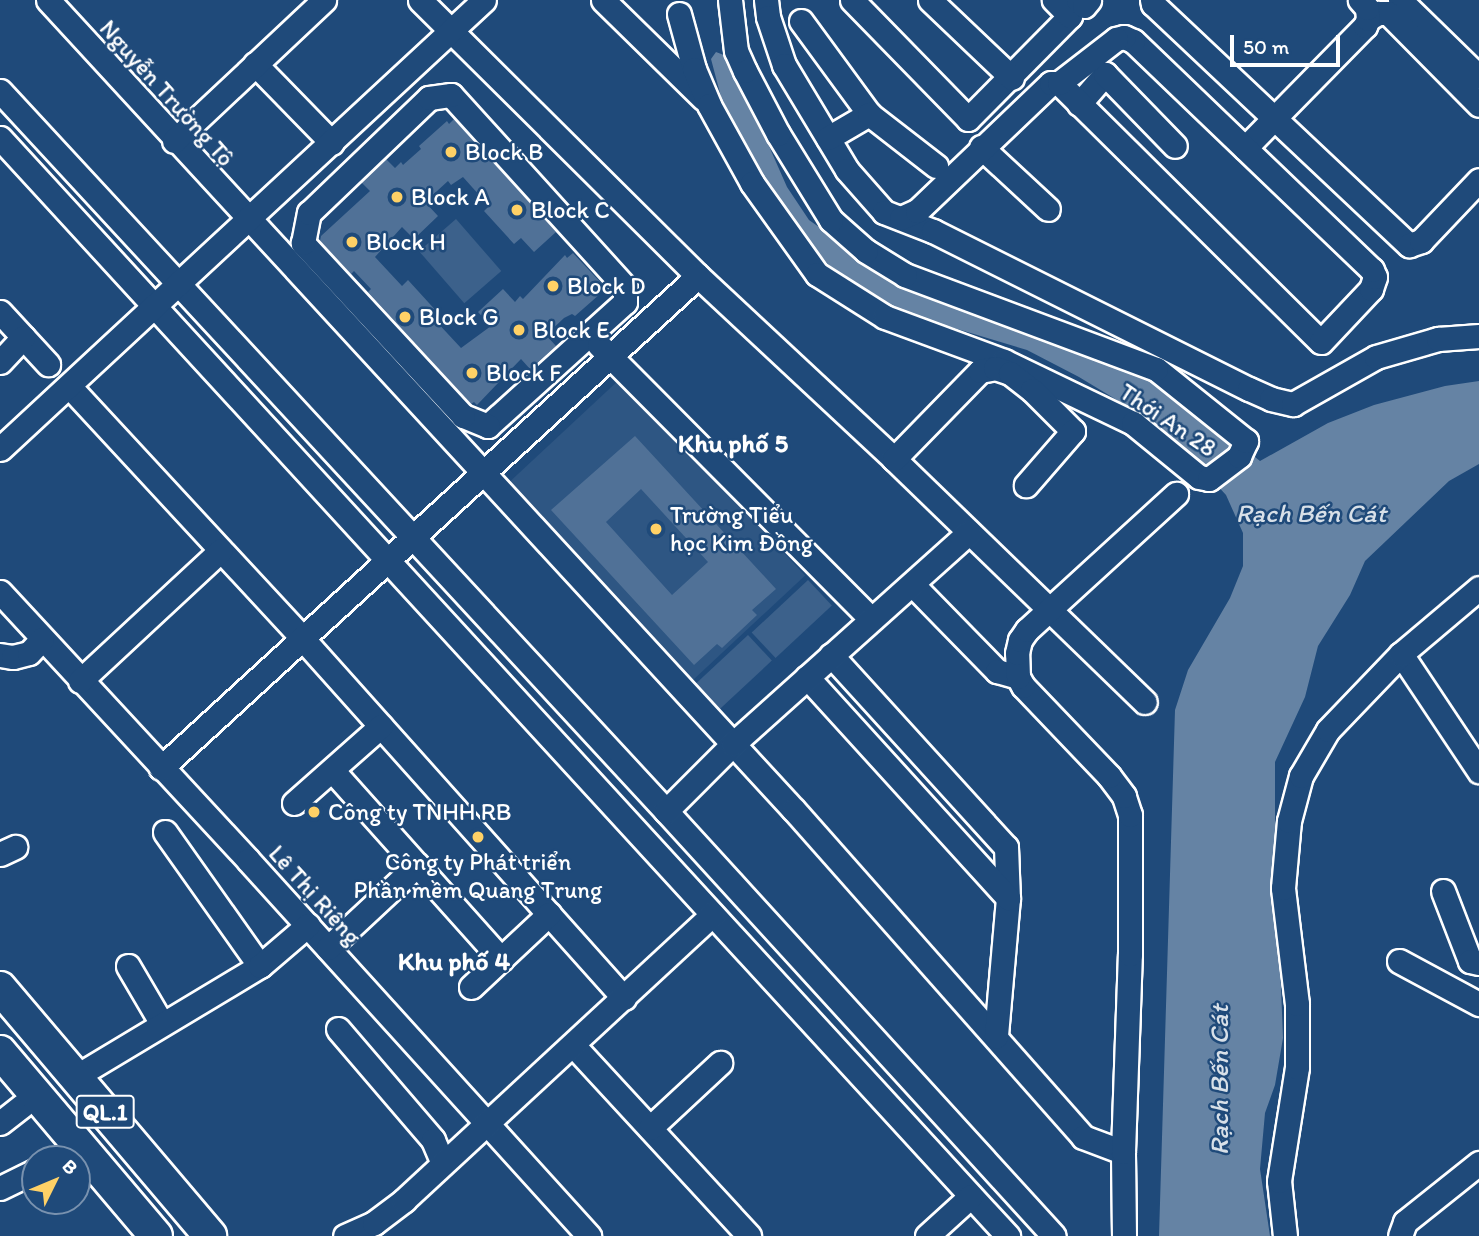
<!DOCTYPE html>
<html>
<head>
<meta charset="utf-8">
<style>
	body { margin:0 }
	#map { position:relative; width:1479px; height:1236px; overflow:hidden; background:#1f4a7a; font-family:Itim,sans-serif }
	div>[style] { position:absolute }
	.built>* { inset:0; background:#2e5683; transform-origin:0 0 }
	.green>* { inset:0; background:#3c618b; transform-origin:0 0 }
	.water>* { inset:0; background:#6583a4 }
	.building>* { inset:0; background:#507197 }
	.roads { filter:drop-shadow(2px 0 #fff) drop-shadow(-2px 0 #fff) drop-shadow(0 2px #fff) drop-shadow(0 -2px #fff) }
	.minor>* { height:23px; margin:-11.5px; padding:0 11.5px; transform-origin:11.5px; border-radius:11.5px; background:#1f4a7a }
	.highway>* { height:32px; margin:-16px; padding:0 16px; transform-origin:16px; border-radius:16px; background:#1f4a7a }
	.dots>* { width:19px; height:19px; translate:-50% -50%; box-sizing:border-box; border:4px solid #1f4a7a; border-radius:50% }
	span { translate:-50% -50%; white-space:nowrap; text-align:center; line-height:1.15; -webkit-text-stroke:5px #1f4a7a; paint-order:stroke }
	.shield-label span { padding:2px 5px; background:#1f4a7a; border:2px solid; border-radius:5px; -webkit-text-stroke-width:0 }
	.shield-label { font-size:23px; color:#fff; font-weight:700 }
	.street-label { font-size:24px; color:#fff }
	.poi-label { font-size:24px; color:#fff }
	.left { translate:0 -50%; text-align:left }
	.neighbourhood-label { font-size:26px; color:#fff; font-weight:700 }
	.water-label { font-size:26px; color:#d8e0e8; font-style:italic }
	.north { position:absolute; left:21px; top:1145px; width:70px; height:70px; box-sizing:border-box; background:#1f4a7a; border:2px solid #7992af; border-radius:50%; rotate:47deg; font-size:19px; font-weight:700; line-height:28px; text-align:center; color:#fff }
	.north::after { content:''; display:block; margin:auto; width:24px; height:32px; background:#ffd166; clip-path:polygon(50% 0,100% 100%,50% 72%,0 100%) }
	.scale { position:absolute; left:1230px; top:35px; width:110px; height:32px; box-sizing:border-box; border:4px solid #fff; border-top:0; padding-left:9px; font-size:21px; line-height:24px; white-space:nowrap; color:#fff; -webkit-text-stroke:5px #1f4a7a; paint-order:stroke }
</style>
</head>
<body>
<div id="map">
	<div class="built">
		<div style="left:621px;top:378px;width:270px;height:154px;rotate:47deg"></div>
	</div>
	<div class="green">
		<div style="left:456px;top:219px;width:69px;height:49px;rotate:49deg"></div>
		<div style="left:808px;top:580px;width:35px;height:77px;rotate:47deg"></div>
		<div style="left:748px;top:635px;width:35px;height:77px;rotate:47deg"></div>
	</div>
	<div class="water">
		<div style="clip-path:polygon(716px 52px,729px 57px,746px 80px,757px 119px,787px 187px,809px 220px,843px 244px,1003px 323px,1166px 386px,1260px 461px,1328px 423px,1374px 405px,1445px 386px,1479px 381px,1479px 464px,1449px 481px,1365px 561px,1350px 595px,1318px 646px,1305px 697px,1275px 762px,1275px 834px,1283px 1038px,1275px 1085px,1265px 1113px,1260px 1169px,1270px 1236px,1159px 1236px,1175px 710px,1188px 670px,1230px 598px,1243px 566px,1243px 533px,1226px 495px,1192px 458px,1145px 417px,1079px 377px,1027px 350px,924px 319px,851px 292px,761px 183px,725px 112px,711px 59px)"></div>
	</div>
	<div class="building">
		<div style="clip-path:polygon(454px 119px,556px 232px,534px 252px,521px 238px,514px 244px,484px 211px,489px 206px,463px 177px,451px 185px,448px 181px,425px 202px,438px 216px,414px 239px,402px 227px,375px 257px,402px 286px,408px 280px,439px 314px,434px 319px,461px 348px,491px 326px,478px 312px,503px 289px,515px 302px,520px 296px,523px 299px,565px 255px,567px 258px,573px 253px,603px 285px,597px 290px,600px 294px,575px 316px,572px 314px,564px 318px,546px 335px,556px 346px,530px 369px,521px 359px,477px 405px,474px 402px,471px 404px,368px 292px,371px 289px,354px 271px,351px 274px,320px 241px,321px 236px,370px 191px,361px 182px,386px 159px,395px 168px,401px 162px,403px 165px,421px 149px,419px 146px,447px 121px,449px 124px)"></div>
		<div style="clip-path:polygon(evenodd,635px 436px,776px 589px,752px 610px,757px 615px,722px 648px,717px 644px,694px 665px,551px 510px,635px 436px,641px 489px,708px 562px,672px 595px,606px 522px,641px 489px)"></div>
	</div>
	<div class="roads">
		<div class="minor">
			<div style="left:48px;top:0;width:1101px;rotate:47.36deg"></div>
			<div style="left:794px;top:810px;width:436px;rotate:48.5deg"></div>
			<div style="left:1083px;top:1137px;width:43px;rotate:20.6deg"></div>
			<div style="left:420px;top:0;width:392px;rotate:44.8deg"></div>
			<div style="left:698px;top:276px;width:268px;rotate:43deg"></div>
			<div style="left:894px;top:459px;width:349px;rotate:44.1deg"></div>
			<div style="left:603px;top:0;width:140px;rotate:44.4deg"></div>
			<div style="left:766px;top:0;width:17px;rotate:83deg"></div>
			<div style="left:768px;top:17px;width:51px;rotate:71.6deg"></div>
			<div style="left:784px;top:65px;width:122px;rotate:59deg"></div>
			<div style="left:847px;top:170px;width:56px;rotate:48.6deg"></div>
			<div style="left:884px;top:212px;width:53px;rotate:21.2deg"></div>
			<div style="left:933px;top:231px;width:353px;rotate:26.6deg"></div>
			<div style="left:1249px;top:389px;width:24px;rotate:24deg"></div>
			<div style="left:1271px;top:399px;width:23px;rotate:13deg"></div>
			<div style="left:1293px;top:404px;width:95px;rotate:-29.5deg"></div>
			<div style="left:1376px;top:357px;width:65px;rotate:-16.2deg"></div>
			<div style="left:1438px;top:339px;width:41px;rotate:-4.2deg"></div>
			<div style="left:852px;top:0;width:166px;rotate:45.7deg"></div>
			<div style="left:968px;top:119px;width:145px;rotate:-45.3deg"></div>
			<div style="left:1070px;top:16px;width:23px;rotate:-135deg"></div>
			<div style="left:930px;top:0;width:113px;rotate:43.6deg"></div>
			<div style="left:1078px;top:0;width:8px;rotate:45deg"></div>
			<div style="left:1084px;top:6px;width:8px;rotate:-50deg"></div>
			<div style="left:1152px;top:0;width:4px;rotate:76deg"></div>
			<div style="left:1153px;top:4px;width:352px;rotate:43.3deg"></div>
			<div style="left:1409px;top:245px;width:13px;rotate:-18deg"></div>
			<div style="left:1421px;top:241px;width:84px;rotate:-46.4deg"></div>
			<div style="left:1400px;top:0;width:110px;rotate:44.3deg"></div>
			<div style="left:679px;top:14px;width:57px;rotate:74.7deg"></div>
			<div style="left:694px;top:69px;width:39px;rotate:67deg"></div>
			<div style="left:709px;top:105px;width:89px;rotate:61.1deg"></div>
			<div style="left:752px;top:183px;width:112px;rotate:54.5deg"></div>
			<div style="left:817px;top:274px;width:80px;rotate:32.3deg"></div>
			<div style="left:885px;top:317px;width:127px;rotate:20.3deg"></div>
			<div style="left:1004px;top:361px;width:143px;rotate:25.7deg"></div>
			<div style="left:1133px;top:423px;width:85px;rotate:39.3deg"></div>
			<div style="left:1199px;top:477px;width:10px;rotate:11deg"></div>
			<div style="left:1209px;top:479px;width:38px;rotate:-37deg"></div>
			<div style="left:1239px;top:456px;width:17px;rotate:-65deg"></div>
			<div style="left:1246px;top:441px;width:115px;rotate:-141.3deg"></div>
			<div style="left:1156px;top:369px;width:268px;rotate:-159.5deg"></div>
			<div style="left:905px;top:275px;width:46px;rotate:-148.4deg"></div>
			<div style="left:866px;top:251px;width:47px;rotate:-138.5deg"></div>
			<div style="left:831px;top:220px;width:101px;rotate:-121.6deg"></div>
			<div style="left:778px;top:134px;width:71px;rotate:-117.6deg"></div>
			<div style="left:745px;top:71px;width:22px;rotate:-114deg"></div>
			<div style="left:736px;top:51px;width:51px;rotate:-96.7deg"></div>
			<div style="left:1368px;top:19px;width:12px;rotate:-31deg"></div>
			<div style="left:1378px;top:13px;width:10px"></div>
			<div style="left:1388px;top:13px;width:129px;rotate:45.3deg"></div>
			<div style="left:801px;top:21px;width:115px;rotate:53.8deg"></div>
			<div style="left:255px;top:64px;width:110px;rotate:45.7deg"></div>
			<div style="left:0;top:91px;width:981px;rotate:47.23deg"></div>
			<div style="left:666px;top:811px;width:575px;rotate:47.61deg"></div>
			<div style="left:451px;top:95px;width:259px;rotate:47.8deg"></div>
			<div style="left:625px;top:287px;width:15px;rotate:90deg"></div>
			<div style="left:625px;top:302px;width:185px;rotate:137.9deg"></div>
			<div style="left:488px;top:426px;width:27px;rotate:-158deg"></div>
			<div style="left:463px;top:416px;width:236px;rotate:-132.8deg"></div>
			<div style="left:303px;top:243px;width:31px;rotate:-79deg"></div>
			<div style="left:309px;top:213px;width:166px;rotate:-43.8deg"></div>
			<div style="left:429px;top:98px;width:22px;rotate:-8deg"></div>
			<div style="left:1079px;top:104px;width:40px;rotate:-49deg"></div>
			<div style="left:1105px;top:74px;width:100px;rotate:45.8deg"></div>
			<div style="left:0;top:138px;width:1491px;rotate:47.45deg"></div>
			<div style="left:828px;top:138px;width:48px;rotate:-30.3deg"></div>
			<div style="left:869px;top:114px;width:85px;rotate:37.8deg"></div>
			<div style="left:174px;top:141px;width:206px;rotate:-43.2deg"></div>
			<div style="left:981px;top:147px;width:91px;rotate:42.8deg"></div>
			<div style="left:1245px;top:148px;width:171px;rotate:-45.5deg"></div>
			<div style="left:1365px;top:26px;width:8px;rotate:-67deg"></div>
			<div style="left:1368px;top:19px;width:11px;rotate:-95deg"></div>
			<div style="left:1367px;top:8px;width:11px;rotate:-131deg"></div>
			<div style="left:901px;top:218px;width:17px;rotate:-24deg"></div>
			<div style="left:917px;top:211px;width:185px;rotate:-43.7deg"></div>
			<div style="left:1051px;top:83px;width:8px"></div>
			<div style="left:1059px;top:83px;width:368px;rotate:44.7deg"></div>
			<div style="left:1321px;top:342px;width:73px;rotate:-46.7deg"></div>
			<div style="left:1371px;top:289px;width:13px;rotate:-72deg"></div>
			<div style="left:1375px;top:277px;width:8px;rotate:-113deg"></div>
			<div style="left:1372px;top:270px;width:331px;rotate:-136.2deg"></div>
			<div style="left:1133px;top:41px;width:10px;rotate:-156deg"></div>
			<div style="left:1124px;top:37px;width:8px;rotate:166deg"></div>
			<div style="left:1116px;top:39px;width:72px;rotate:142.3deg"></div>
			<div style="left:0;top:312px;width:71px;rotate:47.3deg"></div>
			<div style="left:599px;top:345px;width:386px;rotate:45.2deg"></div>
			<div style="left:0;top:362px;width:34px;rotate:-47deg"></div>
			<div style="left:69px;top:386px;width:343px;rotate:47.2deg"></div>
			<div style="left:302px;top:638px;width:483px;rotate:48.2deg"></div>
			<div style="left:0;top:449px;width:660px;rotate:-42.85deg"></div>
			<div style="left:894px;top:459px;width:123px;rotate:-45.7deg"></div>
			<div style="left:980px;top:371px;width:15px;rotate:-11deg"></div>
			<div style="left:995px;top:368px;width:16px;rotate:18deg"></div>
			<div style="left:1010px;top:373px;width:28px;rotate:38deg"></div>
			<div style="left:1032px;top:390px;width:58px;rotate:45deg"></div>
			<div style="left:1073px;top:431px;width:72px;rotate:131deg"></div>
			<div style="left:912px;top:584px;width:122px;rotate:45.7deg"></div>
			<div style="left:997px;top:671px;width:22px;rotate:16deg"></div>
			<div style="left:0;top:592px;width:365px;rotate:47.2deg"></div>
			<div style="left:248px;top:860px;width:508px;rotate:47.79deg"></div>
			<div style="left:1401px;top:654px;width:141px;rotate:56.3deg"></div>
			<div style="left:0;top:655px;width:13px;rotate:9deg"></div>
			<div style="left:13px;top:657px;width:16px;rotate:-14deg"></div>
			<div style="left:29px;top:653px;width:19px;rotate:-47deg"></div>
			<div style="left:831px;top:655px;width:260px;rotate:47.7deg"></div>
			<div style="left:1006px;top:847px;width:51px;rotate:87.8deg"></div>
			<div style="left:1008px;top:898px;width:139px;rotate:95deg"></div>
			<div style="left:807px;top:677px;width:299px;rotate:47.7deg"></div>
			<div style="left:80px;top:681px;width:192px;rotate:-42.9deg"></div>
			<div style="left:161px;top:768px;width:728px;rotate:-42.5deg"></div>
			<div style="left:332px;top:770px;width:254px;rotate:48.2deg"></div>
			<div style="left:294px;top:803px;width:116px;rotate:-41.5deg"></div>
			<div style="left:666px;top:811px;width:95px;rotate:-45deg"></div>
			<div style="left:733px;top:744px;width:317px;rotate:-41.9deg"></div>
			<div style="left:165px;top:832px;width:164px;rotate:54.7deg"></div>
			<div style="left:0;top:854px;width:17px;rotate:-25deg"></div>
			<div style="left:1443px;top:891px;width:75px;rotate:68.9deg"></div>
			<div style="left:1470px;top:961px;width:9px;rotate:13deg"></div>
			<div style="left:328px;top:948px;width:122px;rotate:-43deg"></div>
			<div style="left:1399px;top:961px;width:91px;rotate:28.3deg"></div>
			<div style="left:128px;top:966px;width:67px;rotate:59.6deg"></div>
			<div style="left:471px;top:987px;width:107px;rotate:-43.1deg"></div>
			<div style="left:338px;top:1029px;width:146px;rotate:49.4deg"></div>
			<div style="left:433px;top:1140px;width:25px;rotate:67deg"></div>
			<div style="left:573px;top:1045px;width:260px;rotate:47.3deg"></div>
			<div style="left:75px;top:1077px;width:216px;rotate:-31deg"></div>
			<div style="left:260px;top:966px;width:63px;rotate:-40.5deg"></div>
			<div style="left:0;top:1123px;width:29px;rotate:-38deg"></div>
			<div style="left:650px;top:1128px;width:96px;rotate:-42.9deg"></div>
			<div style="left:60px;top:1159px;width:6px;rotate:-18deg"></div>
			<div style="left:0;top:1188px;width:39px;rotate:-26deg"></div>
			<div style="left:345px;top:1236px;width:32px;rotate:-24deg"></div>
			<div style="left:374px;top:1223px;width:38px;rotate:-37deg"></div>
			<div style="left:404px;top:1200px;width:420px;rotate:-42.8deg"></div>
			<div style="left:927px;top:1236px;width:59px;rotate:-42.3deg"></div>
			<div style="left:1124px;top:1236px;width:84px;rotate:-90.7deg"></div>
			<div style="left:1123px;top:1152px;width:198px;rotate:-88deg"></div>
			<div style="left:1130px;top:954px;width:139px;rotate:-90deg"></div>
			<div style="left:1130px;top:815px;width:20px;rotate:-108deg"></div>
			<div style="left:1124px;top:796px;width:25px;rotate:-127deg"></div>
			<div style="left:1109px;top:776px;width:124px;rotate:-133.7deg"></div>
			<div style="left:1023px;top:686px;width:10px;rotate:-119deg"></div>
			<div style="left:1018px;top:677px;width:24px;rotate:-92deg"></div>
			<div style="left:1017px;top:653px;width:13px;rotate:-77deg"></div>
			<div style="left:1020px;top:640px;width:12px;rotate:-55deg"></div>
			<div style="left:1027px;top:630px;width:202px;rotate:-42.4deg"></div>
			<div style="left:1285px;top:1236px;width:55px;rotate:-96.2deg"></div>
			<div style="left:1279px;top:1181px;width:115px;rotate:-81deg"></div>
			<div style="left:1297px;top:1067px;width:63px;rotate:-90deg"></div>
			<div style="left:1297px;top:1004px;width:117px;rotate:-96.9deg"></div>
			<div style="left:1283px;top:888px;width:67px;rotate:-84.9deg"></div>
			<div style="left:1289px;top:821px;width:47px;rotate:-75.1deg"></div>
			<div style="left:1301px;top:776px;width:53px;rotate:-59.6deg"></div>
			<div style="left:1328px;top:730px;width:105px;rotate:-46.2deg"></div>
			<div style="left:1401px;top:654px;width:102px;rotate:-40.2deg"></div>
			<div style="left:1400px;top:1236px;width:15px;rotate:-70deg"></div>
			<div style="left:1405px;top:1222px;width:95px;rotate:-38.6deg"></div>
		</div>
		<div class="highway">
			<div style="left:0;top:988px;width:325px;rotate:49.7deg"></div>
			<div style="left:0;top:1052px;width:241px;rotate:49.7deg"></div>
		</div>
	</div>
	<div class="dots">
		<div style="left:451px;top:152px;background:#ffd166"></div>
		<div style="left:397px;top:197px;background:#ffd166"></div>
		<div style="left:517px;top:210px;background:#ffd166"></div>
		<div style="left:352px;top:242px;background:#ffd166"></div>
		<div style="left:553px;top:286px;background:#ffd166"></div>
		<div style="left:405px;top:317px;background:#ffd166"></div>
		<div style="left:519px;top:330px;background:#ffd166"></div>
		<div style="left:472px;top:373px;background:#ffd166"></div>
		<div style="left:656px;top:529px;background:#ffd166"></div>
		<div style="left:314px;top:812px;background:#ffd166"></div>
		<div style="left:478px;top:837px;background:#ffd166"></div>
	</div>
	<div class="shield-label">
		<span style="left:105px;top:1112px">QL.1</span>
	</div>
	<div class="street-label">
		<span style="left:167px;top:93px;rotate:48deg">Nguyễn Trường Tộ</span>
		<span style="left:1168px;top:420px;rotate:34deg">Thới An 28</span>
		<span style="left:315px;top:895px;rotate:48deg">Lê Thị Riêng</span>
	</div>
	<div class="poi-label">
		<span class="left" style="left:465px;top:152px">Block B</span>
		<span class="left" style="left:411px;top:197px">Block A</span>
		<span class="left" style="left:531px;top:210px">Block C</span>
		<span class="left" style="left:366px;top:242px">Block H</span>
		<span class="left" style="left:567px;top:286px">Block D</span>
		<span class="left" style="left:419px;top:317px">Block G</span>
		<span class="left" style="left:533px;top:330px">Block E</span>
		<span class="left" style="left:486px;top:373px">Block F</span>
		<span class="left" style="left:670px;top:529px">Trường Tiểu<br>học Kim Đồng</span>
		<span class="left" style="left:328px;top:812px">Công ty TNHH RB</span>
		<span style="left:478px;top:876px">Công ty Phát triển<br>Phần mềm Quang Trung</span>
	</div>
	<div class="neighbourhood-label">
		<span style="left:733px;top:444px">Khu phố 5</span>
		<span style="left:454px;top:962px">Khu phố 4</span>
	</div>
	<div class="water-label">
		<span style="left:1311px;top:514px">Rạch Bến Cát</span>
		<span style="left:1220px;top:1080px;rotate:-90deg">Rạch Bến Cát</span>
	</div>
	<div class="north">B</div>
	<div class="scale">50 m</div>
</div>
</body>
</html>
